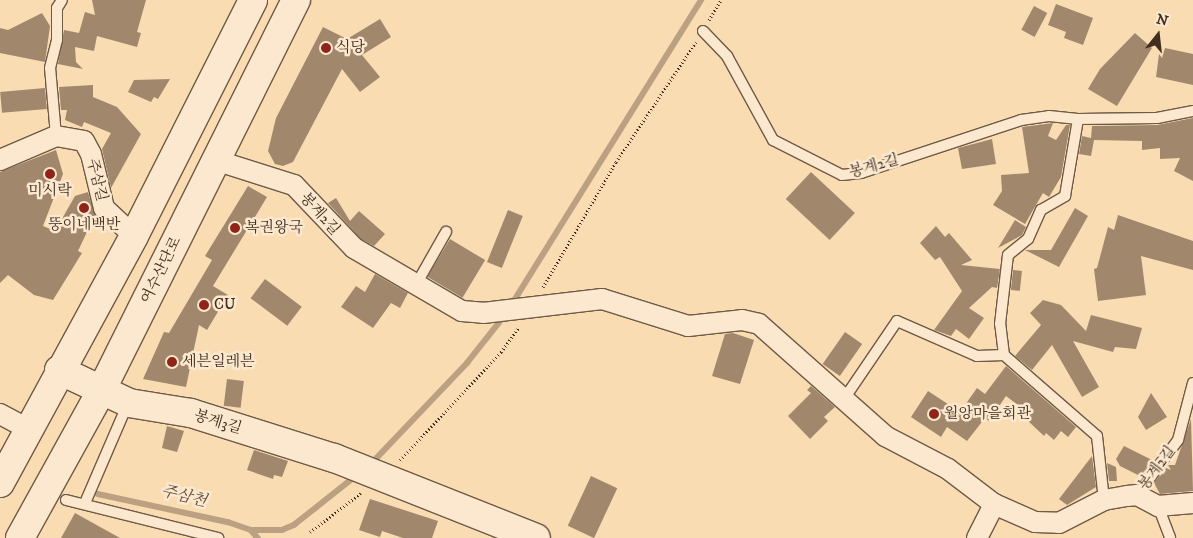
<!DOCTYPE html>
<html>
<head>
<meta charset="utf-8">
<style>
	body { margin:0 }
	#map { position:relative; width:1193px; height:538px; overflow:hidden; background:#fadcb3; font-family:"IM FELL DW Pica","Noto Serif KR",serif }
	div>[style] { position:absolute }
	.stream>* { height:5.5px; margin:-2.75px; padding:0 2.75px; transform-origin:2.75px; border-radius:2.75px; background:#bba181 }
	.building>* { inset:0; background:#a1886d; transform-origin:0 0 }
	.path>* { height:3px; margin-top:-1.5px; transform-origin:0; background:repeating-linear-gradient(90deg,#412e21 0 1px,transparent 0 3.5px) }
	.roads { filter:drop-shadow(1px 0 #6f5a46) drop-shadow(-1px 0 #6f5a46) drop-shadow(0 1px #6f5a46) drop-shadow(0 -1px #6f5a46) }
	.lane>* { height:10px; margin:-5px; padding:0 5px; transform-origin:5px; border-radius:5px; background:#fce8ce }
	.street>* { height:20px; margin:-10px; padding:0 10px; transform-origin:10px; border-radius:10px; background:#fce8ce }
	.secondary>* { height:28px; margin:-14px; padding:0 14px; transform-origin:14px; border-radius:14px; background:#fce8ce }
	.dots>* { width:14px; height:14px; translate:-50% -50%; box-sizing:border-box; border:2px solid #fce8ce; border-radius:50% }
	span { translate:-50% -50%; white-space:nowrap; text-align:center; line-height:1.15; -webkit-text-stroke:5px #fce8ce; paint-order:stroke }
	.poi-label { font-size:15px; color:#412e21 }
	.left { translate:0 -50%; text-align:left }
	.street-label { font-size:15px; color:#412e21 }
	.water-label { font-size:16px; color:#604b39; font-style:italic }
	.north { position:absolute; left:1133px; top:10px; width:50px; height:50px; -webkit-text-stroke:4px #fce8ce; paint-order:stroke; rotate:16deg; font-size:14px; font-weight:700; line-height:20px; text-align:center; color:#412e21 }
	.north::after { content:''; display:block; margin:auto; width:18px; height:22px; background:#412e21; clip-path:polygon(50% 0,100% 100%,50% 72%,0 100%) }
</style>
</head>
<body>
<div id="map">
	<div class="stream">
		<div style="left:512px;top:304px;width:358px;rotate:-58.1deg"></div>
		<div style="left:370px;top:465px;width:141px;rotate:-46.4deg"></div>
		<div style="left:467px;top:363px;width:63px;rotate:-51.5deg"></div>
		<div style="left:98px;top:494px;width:133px;rotate:12.2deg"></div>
		<div style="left:228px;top:522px;width:24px;rotate:19deg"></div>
		<div style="left:251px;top:530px;width:11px;rotate:49deg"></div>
		<div style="left:251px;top:530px;width:31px"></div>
		<div style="left:282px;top:530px;width:13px;rotate:-23deg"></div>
		<div style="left:294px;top:525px;width:80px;rotate:-38.4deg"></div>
	</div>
	<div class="building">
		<div style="clip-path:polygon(92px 0,146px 0,137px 32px,141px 33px,137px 47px,97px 36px,94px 51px,75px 47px,76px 62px,83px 69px,58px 64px,64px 30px,79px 33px,85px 12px,95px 15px)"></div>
		<div style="clip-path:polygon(1056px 4px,1093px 18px,1083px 45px,1064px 38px,1066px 32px,1048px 25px)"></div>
		<div style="left:1034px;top:6px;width:15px;height:27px;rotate:28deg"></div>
		<div style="clip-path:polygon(42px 13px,50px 26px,45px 62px,0 53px,0 28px,8px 30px)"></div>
		<div style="clip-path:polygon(380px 19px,391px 37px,362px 55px,380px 77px,360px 92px,342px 69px,293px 162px,283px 166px,275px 164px,268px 151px,276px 118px,323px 27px,347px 39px)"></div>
		<div style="clip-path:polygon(1135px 33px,1152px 48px,1117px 106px,1088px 89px,1100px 69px)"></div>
		<div style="clip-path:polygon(1165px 48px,1193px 54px,1193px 85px,1156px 77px,1159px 54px,1162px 58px)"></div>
		<div style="clip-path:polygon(170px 79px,158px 99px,154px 97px,151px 102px,128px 92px,134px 80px)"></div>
		<div style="clip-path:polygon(93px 85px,93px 97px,117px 107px,141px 134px,111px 188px,102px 149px,111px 133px,84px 122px,82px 127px,65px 120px,67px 110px,61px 110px,59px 87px)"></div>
		<div style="left:45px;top:88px;width:21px;height:45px;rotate:85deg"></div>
		<div style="clip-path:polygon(1193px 118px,1193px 181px,1174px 171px,1180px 158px,1160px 159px,1160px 148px,1142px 150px,1142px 141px,1094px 140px,1091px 156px,1079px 154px,1082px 136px,1091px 138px,1092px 126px,1157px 125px)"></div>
		<div style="clip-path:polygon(1053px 123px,1048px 136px,1056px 140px,1066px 125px,1070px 125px,1061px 177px,1049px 197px,1043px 193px,1025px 224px,993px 205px,1002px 191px,1001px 175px,1029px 173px,1022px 127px)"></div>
		<div style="clip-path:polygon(992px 139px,996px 164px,962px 169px,958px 148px)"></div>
		<div style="clip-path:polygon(56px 150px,63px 174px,43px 226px,55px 231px,75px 196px,88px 192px,95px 215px,78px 251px,82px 253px,53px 300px,34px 295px,8px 275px,0 283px,0 172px)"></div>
		<div style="left:811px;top:172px;width:60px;height:37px;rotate:43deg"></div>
		<div style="clip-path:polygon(248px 186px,267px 197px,213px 286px,228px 295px,207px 330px,199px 325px,186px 387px,143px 379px,164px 332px,169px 333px,212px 260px,205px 256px)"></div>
		<div style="clip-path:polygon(336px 198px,350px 221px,359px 211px,385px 234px,374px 246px,361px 239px,328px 203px)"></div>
		<div style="clip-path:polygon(1075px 208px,1088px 216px,1059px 267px,1025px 250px,1051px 250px)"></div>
		<div style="left:508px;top:210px;width:16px;height:56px;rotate:22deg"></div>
		<div style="clip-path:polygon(1118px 215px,1193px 241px,1193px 270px,1141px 256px,1146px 295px,1098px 301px,1094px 269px,1097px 268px,1108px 227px,1114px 230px)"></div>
		<div style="clip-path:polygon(1015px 220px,1026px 227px,1022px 235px,998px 248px)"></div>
		<div style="clip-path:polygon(936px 226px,945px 237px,949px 233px,972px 260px,961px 265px,1000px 269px,997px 288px,992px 287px,969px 308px,984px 318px,969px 339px,956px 329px,951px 336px,934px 330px,962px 291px,940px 257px,935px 260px,920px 243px)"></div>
		<div style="left:450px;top:239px;width:41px;height:44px;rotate:31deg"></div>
		<div style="left:1013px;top:270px;width:9px;height:20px;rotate:6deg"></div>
		<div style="clip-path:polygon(375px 274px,408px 293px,400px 308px,391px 303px,373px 328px,341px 307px,356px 286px,365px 292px)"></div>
		<div style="left:265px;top:279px;width:46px;height:24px;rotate:37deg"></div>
		<div style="clip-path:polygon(1043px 300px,1061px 305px,1086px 331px,1091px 315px,1142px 328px,1136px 349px,1115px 347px,1113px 352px,1073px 341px,1099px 387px,1082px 397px,1052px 345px,1032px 370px,1015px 356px,1041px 325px,1030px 313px)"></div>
		<div style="left:845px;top:332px;width:21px;height:39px;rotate:35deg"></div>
		<div style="clip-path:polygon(733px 333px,754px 340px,740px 384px,712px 376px,725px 334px)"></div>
		<div style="clip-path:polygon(1006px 366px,1076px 427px,1068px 437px,1061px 431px,1054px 440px,1046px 433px,1044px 436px,1026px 419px,1030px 414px,1006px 396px,989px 421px,985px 418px,967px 441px,947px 427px,941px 437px,911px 417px,928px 391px,960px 412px,977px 388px,985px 394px)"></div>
		<div style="left:227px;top:379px;width:17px;height:27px;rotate:7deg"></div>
		<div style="clip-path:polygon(811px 386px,835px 407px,824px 417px,828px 421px,810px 439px,788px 416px,811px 393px,807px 390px)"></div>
		<div style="clip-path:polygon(1151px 393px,1167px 417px,1146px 430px,1138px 417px)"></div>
		<div style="clip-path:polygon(1191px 419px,1193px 491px,1160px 494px,1154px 483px,1166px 468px,1171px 470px,1168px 465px,1175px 465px)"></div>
		<div style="clip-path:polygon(167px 426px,184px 431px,177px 452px,162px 448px)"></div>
		<div style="clip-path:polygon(1124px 446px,1154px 461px,1142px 477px,1120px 466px,1116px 459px)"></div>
		<div style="clip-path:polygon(254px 450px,288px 461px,282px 477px,274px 475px,273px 479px,247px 470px)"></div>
		<div style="clip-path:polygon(1092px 456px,1096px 487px,1067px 505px,1059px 499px)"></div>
		<div style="clip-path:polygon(1107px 463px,1116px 467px,1117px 481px,1109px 481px)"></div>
		<div style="left:591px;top:476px;width:29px;height:55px;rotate:25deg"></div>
		<div style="clip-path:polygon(370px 499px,438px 521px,432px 538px,403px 538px,382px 531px,380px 537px,359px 530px)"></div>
		<div style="clip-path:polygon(75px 513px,120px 538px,61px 538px)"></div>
	</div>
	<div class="path">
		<div style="left:709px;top:20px;width:23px;rotate:-59deg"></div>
		<div style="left:543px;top:287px;width:145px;rotate:-59.7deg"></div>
		<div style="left:616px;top:162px;width:144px;rotate:-56.3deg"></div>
		<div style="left:400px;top:460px;width:148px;rotate:-46.9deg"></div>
		<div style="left:501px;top:352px;width:31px;rotate:-54deg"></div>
		<div style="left:310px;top:532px;width:64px;rotate:-37.4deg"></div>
	</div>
	<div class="roads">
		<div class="lane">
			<div style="left:703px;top:31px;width:35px;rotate:46deg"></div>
			<div style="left:727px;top:56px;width:96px;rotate:61.3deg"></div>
			<div style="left:773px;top:140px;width:77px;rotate:26.9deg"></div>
			<div style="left:842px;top:175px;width:19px;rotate:-6deg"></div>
			<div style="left:861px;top:173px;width:169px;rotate:-18.3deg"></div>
			<div style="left:1021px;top:120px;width:28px;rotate:-8deg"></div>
			<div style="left:1049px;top:116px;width:29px;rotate:6deg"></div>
			<div style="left:56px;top:136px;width:68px;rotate:-95deg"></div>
			<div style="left:50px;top:68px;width:29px;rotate:-76deg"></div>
			<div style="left:57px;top:40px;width:32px;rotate:-90deg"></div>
			<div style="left:57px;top:8px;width:9px;rotate:-58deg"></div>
			<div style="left:417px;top:283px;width:59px;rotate:-60.4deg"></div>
			<div style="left:1004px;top:355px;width:31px;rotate:-97deg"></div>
			<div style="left:1000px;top:324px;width:69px;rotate:-83.4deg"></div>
			<div style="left:1008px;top:255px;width:26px;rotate:-39deg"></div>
			<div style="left:1028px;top:239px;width:32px;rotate:-66deg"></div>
			<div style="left:1041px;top:210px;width:28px;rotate:-30deg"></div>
			<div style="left:1065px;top:196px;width:78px;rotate:-80.4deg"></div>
			<div style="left:1078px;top:119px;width:79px;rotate:-0.7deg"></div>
			<div style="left:1157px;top:118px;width:37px;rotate:-11deg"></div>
			<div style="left:844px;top:399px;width:94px;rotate:-55.8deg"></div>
			<div style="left:897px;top:321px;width:87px;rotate:23.6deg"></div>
			<div style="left:977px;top:356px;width:27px;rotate:-2deg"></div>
			<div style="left:1004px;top:355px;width:123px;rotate:41.1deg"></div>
			<div style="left:1097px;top:436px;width:64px;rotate:83.8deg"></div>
			<div style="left:1137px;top:495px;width:69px;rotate:-53.3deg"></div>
			<div style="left:1178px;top:440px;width:59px;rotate:-75.3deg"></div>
			<div style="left:66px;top:500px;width:157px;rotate:14deg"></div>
			<div style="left:85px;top:503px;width:109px;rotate:-66.7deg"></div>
			<div style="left:1158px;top:506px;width:34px;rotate:69deg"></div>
		</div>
		<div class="street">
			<div style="left:0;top:160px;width:61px;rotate:-23.2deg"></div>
			<div style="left:56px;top:136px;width:28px;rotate:10deg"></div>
			<div style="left:84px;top:141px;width:15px;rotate:62deg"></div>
			<div style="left:91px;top:154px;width:56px;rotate:76.5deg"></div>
			<div style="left:104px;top:208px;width:41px;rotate:43deg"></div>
			<div style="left:215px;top:160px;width:83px;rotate:17.6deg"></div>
			<div style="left:294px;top:185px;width:87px;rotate:46.4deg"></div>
			<div style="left:354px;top:248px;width:125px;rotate:30.3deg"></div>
			<div style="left:462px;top:311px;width:21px;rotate:5deg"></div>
			<div style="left:483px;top:313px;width:120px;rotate:-6.7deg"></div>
			<div style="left:602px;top:299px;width:90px;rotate:17.4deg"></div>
			<div style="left:688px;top:326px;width:54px;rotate:-6.3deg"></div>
			<div style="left:742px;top:320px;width:17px;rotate:13deg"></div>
			<div style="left:759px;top:324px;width:169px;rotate:41.6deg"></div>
			<div style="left:885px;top:436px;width:71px;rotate:27.6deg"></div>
			<div style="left:948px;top:469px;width:58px;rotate:37.3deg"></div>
			<div style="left:994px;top:504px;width:45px;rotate:23.7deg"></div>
			<div style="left:1035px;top:522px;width:24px;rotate:2deg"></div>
			<div style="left:1059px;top:523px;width:51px;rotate:-27.1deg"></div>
			<div style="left:1104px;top:500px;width:23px;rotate:-10deg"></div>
			<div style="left:1127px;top:496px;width:10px;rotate:-6deg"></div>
			<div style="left:1137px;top:495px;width:24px;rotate:28deg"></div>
			<div style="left:1158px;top:506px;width:35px;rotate:-5deg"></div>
			<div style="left:0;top:414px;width:32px;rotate:28deg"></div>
			<div style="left:977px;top:538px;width:38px;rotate:-63deg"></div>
		</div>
		<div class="secondary">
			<div style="left:59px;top:370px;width:77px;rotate:25.2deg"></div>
			<div style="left:129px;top:403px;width:63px;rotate:9.2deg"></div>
			<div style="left:191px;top:413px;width:150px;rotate:17.5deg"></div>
			<div style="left:334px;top:458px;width:217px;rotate:21.6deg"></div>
			<div style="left:0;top:483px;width:281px;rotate:-61.5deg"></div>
			<div style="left:134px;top:236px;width:264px;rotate:-63.2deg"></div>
			<div style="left:20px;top:538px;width:168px;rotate:-61.1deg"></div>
			<div style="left:101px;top:391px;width:437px;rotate:-63.5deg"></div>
		</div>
	</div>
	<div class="dots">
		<div style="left:326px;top:48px;background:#8f2418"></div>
		<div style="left:50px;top:174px;background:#8f2418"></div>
		<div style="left:84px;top:208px;background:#8f2418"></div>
		<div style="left:235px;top:228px;background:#8f2418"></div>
		<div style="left:204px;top:305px;background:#8f2418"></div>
		<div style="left:172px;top:362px;background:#8f2418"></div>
		<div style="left:934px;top:414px;background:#8f2418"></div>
	</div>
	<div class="poi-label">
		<span class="left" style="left:336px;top:48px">식당</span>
		<span style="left:50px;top:191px">미시락</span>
		<span style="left:84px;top:225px">뚱이네백반</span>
		<span class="left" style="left:245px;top:228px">복권왕국</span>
		<span class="left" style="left:214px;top:305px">CU</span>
		<span class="left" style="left:182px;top:362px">세븐일레븐</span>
		<span class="left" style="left:944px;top:414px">월앙마을회관</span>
	</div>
	<div class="street-label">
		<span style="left:874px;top:166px;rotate:-15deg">봉계2길</span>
		<span style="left:97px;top:180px;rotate:76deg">주삼길</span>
		<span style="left:320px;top:214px;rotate:48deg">봉계2길</span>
		<span style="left:161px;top:270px;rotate:-64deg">여수산단로</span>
		<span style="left:218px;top:422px;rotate:17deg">봉계3길</span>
		<span style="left:1157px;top:468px;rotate:-53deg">봉계2길</span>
	</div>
	<div class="water-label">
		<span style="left:184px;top:496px;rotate:14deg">주삼천</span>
	</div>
	<div class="north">N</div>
</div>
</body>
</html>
